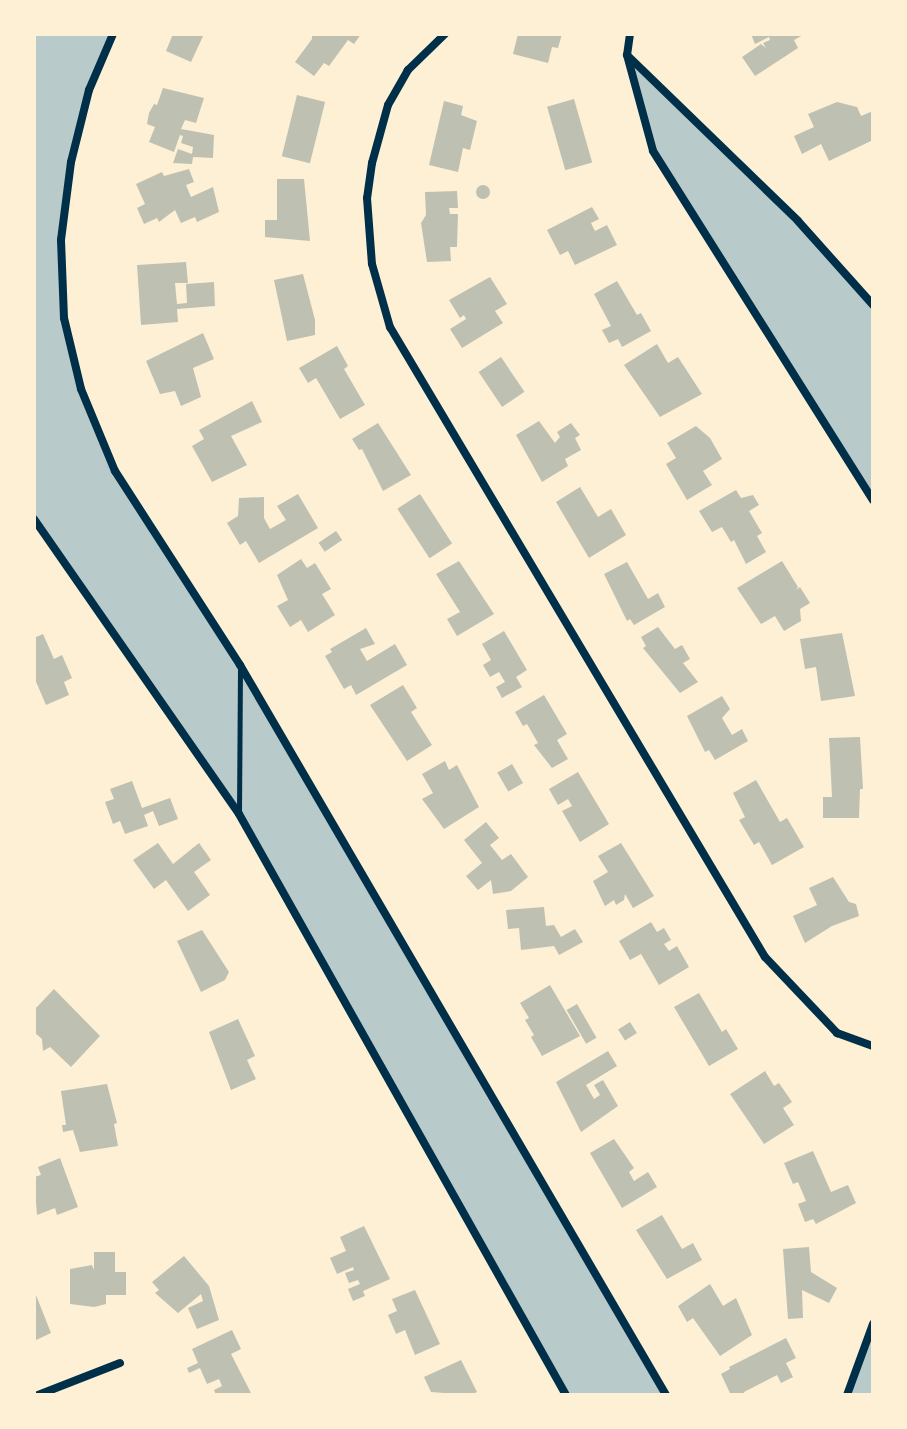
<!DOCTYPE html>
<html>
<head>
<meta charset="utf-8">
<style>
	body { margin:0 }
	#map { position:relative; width:907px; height:1429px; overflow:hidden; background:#fdf0d5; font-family:"Exo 2",sans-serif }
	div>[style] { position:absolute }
	.green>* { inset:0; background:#b9caca }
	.building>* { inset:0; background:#bec0b2; transform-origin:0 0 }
	.round { border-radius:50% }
	.service>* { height:5px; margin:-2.5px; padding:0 2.5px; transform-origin:2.5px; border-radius:2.5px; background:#003049 }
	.minor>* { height:8px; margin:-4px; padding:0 4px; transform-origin:4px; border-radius:4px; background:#003049 }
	span { translate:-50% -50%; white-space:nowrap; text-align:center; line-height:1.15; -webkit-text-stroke:6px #fdf0d5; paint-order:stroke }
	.frame { position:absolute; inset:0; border:36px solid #fdf0d5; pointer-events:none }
</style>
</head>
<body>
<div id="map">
	<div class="green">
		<div style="clip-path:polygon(34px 34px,113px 34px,89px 90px,71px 162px,61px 240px,64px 318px,81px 389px,115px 471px,240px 665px,666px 1395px,566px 1395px,239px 814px,34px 519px)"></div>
		<div style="clip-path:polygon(627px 55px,798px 221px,873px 305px,873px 501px,653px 151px)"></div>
		<div style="clip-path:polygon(873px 1324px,873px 1395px,847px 1395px)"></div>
	</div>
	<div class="building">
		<div style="clip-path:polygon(173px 34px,204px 34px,191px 62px,166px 51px)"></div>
		<div style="clip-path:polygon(312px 34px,361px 34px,354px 44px,348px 40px,329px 66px,324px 63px,314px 76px,295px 62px,312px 39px)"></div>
		<div style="clip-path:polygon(518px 34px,527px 36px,562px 34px,558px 48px,552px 47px,548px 63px,513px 54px)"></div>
		<div style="clip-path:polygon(751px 34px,805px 34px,794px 40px,798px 48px,755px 76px,742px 57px,761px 44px,766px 48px,763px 43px,770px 40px,769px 37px,755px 44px)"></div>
		<div style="clip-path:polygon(163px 88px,204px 98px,196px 123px,185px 120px,181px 129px,214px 135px,213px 158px,193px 157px,192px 164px,173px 163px,178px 149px,192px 154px,193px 147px,181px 143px,183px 136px,180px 135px,174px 152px,149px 142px,155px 127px,147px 124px,149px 113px,154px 104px,157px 105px)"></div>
		<div style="left:297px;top:95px;width:29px;height:63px;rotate:14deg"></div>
		<div style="left:574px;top:99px;width:66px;height:28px;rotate:74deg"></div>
		<div style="clip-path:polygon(444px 101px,463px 106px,461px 115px,477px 121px,470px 150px,463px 148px,458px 172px,429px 165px)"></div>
		<div style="clip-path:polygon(837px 102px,857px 107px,861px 116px,873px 111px,873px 140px,829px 161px,821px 144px,802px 154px,794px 136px,814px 127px,808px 114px)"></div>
		<div style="clip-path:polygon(189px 169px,194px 182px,186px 185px,191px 197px,213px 187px,219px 212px,197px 222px,195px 217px,181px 223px,175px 210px,159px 222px,157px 218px,144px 224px,137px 208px,145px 204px,136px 184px,162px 172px,164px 176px)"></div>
		<div style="clip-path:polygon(277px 179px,304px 179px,310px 241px,265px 237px,265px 220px,277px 220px)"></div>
		<div class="round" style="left:476px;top:185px;width:14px;height:14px"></div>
		<div style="clip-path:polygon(457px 191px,458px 208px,449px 208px,450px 214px,458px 214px,457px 247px,450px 247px,451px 261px,427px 262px,421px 223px,426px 215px,425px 192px)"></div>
		<div style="clip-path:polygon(592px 207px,599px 219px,591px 223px,595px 231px,607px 225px,617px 245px,575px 265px,568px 251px,560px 255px,547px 230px)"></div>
		<div style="clip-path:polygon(186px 262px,188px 283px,175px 283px,177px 304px,187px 303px,186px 284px,214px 282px,215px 306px,177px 309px,178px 322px,141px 325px,137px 265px)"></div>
		<div style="clip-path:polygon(303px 274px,315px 320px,315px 335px,287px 341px,274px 280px)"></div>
		<div style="clip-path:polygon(490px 277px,507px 304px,495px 311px,503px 323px,462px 348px,450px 329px,466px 319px,464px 315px,460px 318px,449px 300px)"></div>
		<div style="clip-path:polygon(617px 281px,637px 315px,641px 313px,651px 331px,622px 347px,618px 339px,609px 343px,602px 330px,611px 326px,594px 294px)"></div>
		<div style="clip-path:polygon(203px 333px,214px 359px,193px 368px,201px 397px,181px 406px,175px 391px,160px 394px,146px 361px)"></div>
		<div style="clip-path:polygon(657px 344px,668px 363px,678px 357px,702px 394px,660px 417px,624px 365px)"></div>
		<div style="clip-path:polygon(337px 346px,348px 366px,344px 369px,365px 405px,340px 419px,316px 378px,308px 383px,299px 368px)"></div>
		<div style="left:501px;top:357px;width:42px;height:27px;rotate:56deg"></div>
		<div style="clip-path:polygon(252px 401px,262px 422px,231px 436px,247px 465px,212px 482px,192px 446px,204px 439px,199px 430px)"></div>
		<div style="clip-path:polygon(539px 421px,555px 443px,560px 437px,557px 432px,571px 423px,580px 435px,575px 438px,581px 450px,565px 459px,568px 466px,542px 482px,516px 435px)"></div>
		<div style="clip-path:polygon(378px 423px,411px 475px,383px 491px,362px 449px,359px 450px,352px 439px)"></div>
		<div style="clip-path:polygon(696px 426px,710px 438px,722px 459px,703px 471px,712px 485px,687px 500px,666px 464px,676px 458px,667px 443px)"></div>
		<div style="clip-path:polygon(580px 487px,598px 517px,611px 509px,626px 535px,589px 558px,556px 502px)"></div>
		<div style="clip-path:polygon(736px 490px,741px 498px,753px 495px,759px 505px,749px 511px,762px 533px,757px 536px,766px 552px,746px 564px,734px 540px,731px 542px,722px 527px,712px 532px,699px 511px)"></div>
		<div style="clip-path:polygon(298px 494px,318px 528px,259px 563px,246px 541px,240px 545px,227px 523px,238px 516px,239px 498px,264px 497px,264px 518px,270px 529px,286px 520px,277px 506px)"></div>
		<div style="left:420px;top:494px;width:59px;height:27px;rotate:57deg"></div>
		<div style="left:336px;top:531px;width:11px;height:21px;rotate:56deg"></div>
		<div style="clip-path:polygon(301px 559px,307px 568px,315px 563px,331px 589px,322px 594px,335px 615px,308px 632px,301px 620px,290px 627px,277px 606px,288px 600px,277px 575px)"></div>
		<div style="clip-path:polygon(459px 561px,494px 614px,457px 636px,447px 619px,460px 612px,436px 574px)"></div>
		<div style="clip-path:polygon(782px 561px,798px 587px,796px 590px,800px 587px,810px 603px,800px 609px,801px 621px,784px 631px,775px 616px,761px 624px,737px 588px)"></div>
		<div style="clip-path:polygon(627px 562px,648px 599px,658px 593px,665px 607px,634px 625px,630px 619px,627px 621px,604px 574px)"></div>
		<div style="clip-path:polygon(658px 627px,675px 649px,682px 645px,690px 659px,683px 663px,698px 682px,680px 693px,643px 648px,646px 646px,641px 637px)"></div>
		<div style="clip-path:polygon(366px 628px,375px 644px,360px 649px,367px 661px,395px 644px,407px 665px,356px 695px,351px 685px,344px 689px,325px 656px,332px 652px,330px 649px)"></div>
		<div style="clip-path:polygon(504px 631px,527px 670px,516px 677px,522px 687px,502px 698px,496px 687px,505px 682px,499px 672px,490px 677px,483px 665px,491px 660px,482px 644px)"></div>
		<div style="clip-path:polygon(842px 633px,855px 696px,821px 701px,816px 667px,805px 669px,800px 639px)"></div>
		<div style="clip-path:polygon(43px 634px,54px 659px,62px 655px,72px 678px,64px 682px,69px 695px,46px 705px,34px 677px,34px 638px)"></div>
		<div style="clip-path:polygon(403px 685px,417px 708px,411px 712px,432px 745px,407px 761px,370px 705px)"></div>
		<div style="clip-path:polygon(544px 695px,567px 734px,557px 740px,568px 759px,552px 768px,534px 745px,538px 743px,527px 724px,523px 726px,515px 712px)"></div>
		<div style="clip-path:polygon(722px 696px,730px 709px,722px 718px,732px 735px,742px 729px,748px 741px,715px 760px,709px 750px,705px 752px,687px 716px)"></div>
		<div style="clip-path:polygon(860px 737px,863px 789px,860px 789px,859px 818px,823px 818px,823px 797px,832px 797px,829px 738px)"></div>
		<div style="clip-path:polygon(445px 761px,449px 770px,457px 765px,479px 807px,444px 829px,422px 799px,433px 793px,422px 774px)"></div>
		<div style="left:512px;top:764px;width:22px;height:17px;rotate:60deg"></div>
		<div style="clip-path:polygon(578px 772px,609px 824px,580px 842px,562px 811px,572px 806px,568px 799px,558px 805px,549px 789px)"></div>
		<div style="clip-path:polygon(756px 780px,780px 822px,787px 818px,804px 847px,772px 865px,759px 842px,754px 845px,739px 820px,745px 817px,733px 793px)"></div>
		<div style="clip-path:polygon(132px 781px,142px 808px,170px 798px,178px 819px,159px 826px,153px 811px,144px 815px,148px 826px,125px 834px,120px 821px,113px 824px,105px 802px,114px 799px,110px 789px)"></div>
		<div style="clip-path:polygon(486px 822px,499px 838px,490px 845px,502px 860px,511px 854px,528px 877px,511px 891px,493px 894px,491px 880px,478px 890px,466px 876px,482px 863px,464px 840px)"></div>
		<div style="clip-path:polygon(158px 843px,173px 864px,199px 843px,211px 860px,194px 872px,210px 895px,188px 911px,166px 880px,154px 889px,133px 860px)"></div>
		<div style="clip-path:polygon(621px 843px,654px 896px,633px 908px,625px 894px,624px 900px,616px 905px,614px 900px,605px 906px,593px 881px,608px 872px,598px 856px)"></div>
		<div style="clip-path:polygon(833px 877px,849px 902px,856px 904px,859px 916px,832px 926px,805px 943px,793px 916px,817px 905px,809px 888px)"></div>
		<div style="clip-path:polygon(544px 907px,546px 926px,554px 925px,561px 937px,575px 929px,583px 942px,559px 955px,554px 946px,521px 950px,519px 928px,508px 929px,506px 910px)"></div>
		<div style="clip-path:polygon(651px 922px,657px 932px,664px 928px,671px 940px,664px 944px,669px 951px,677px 946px,689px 967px,659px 985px,641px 954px,630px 960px,619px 941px)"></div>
		<div style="clip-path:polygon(202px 930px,229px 972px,225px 980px,201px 992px,177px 941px)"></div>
		<div style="clip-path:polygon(550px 985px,580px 1036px,542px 1056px,531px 1037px,534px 1035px,525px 1020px,529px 1018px,520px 1003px)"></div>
		<div style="clip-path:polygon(54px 989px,100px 1036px,71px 1067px,50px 1047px,43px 1051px,42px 1039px,34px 1032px,34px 1010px)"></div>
		<div style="clip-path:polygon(699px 993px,722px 1032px,726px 1029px,738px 1049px,709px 1066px,674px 1007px)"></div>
		<div style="left:577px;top:1004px;width:39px;height:12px;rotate:60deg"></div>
		<div style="clip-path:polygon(238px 1019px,255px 1056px,247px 1060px,256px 1079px,231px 1090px,209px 1032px)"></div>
		<div style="left:630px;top:1022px;width:13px;height:14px;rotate:58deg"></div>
		<div style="clip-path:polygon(608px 1051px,617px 1066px,586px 1085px,594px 1099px,600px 1095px,594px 1085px,603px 1080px,618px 1106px,581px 1132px,556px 1082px)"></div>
		<div style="clip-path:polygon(765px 1071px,774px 1086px,779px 1083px,792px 1102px,783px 1108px,794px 1125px,764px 1144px,730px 1094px)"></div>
		<div style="clip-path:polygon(107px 1084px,117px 1123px,114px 1124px,118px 1146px,80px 1152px,73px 1130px,63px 1132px,62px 1125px,66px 1125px,61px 1091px)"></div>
		<div style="clip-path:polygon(614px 1139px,634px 1168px,629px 1172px,634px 1181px,648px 1172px,657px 1187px,622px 1208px,590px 1153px)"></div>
		<div style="clip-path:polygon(813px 1151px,831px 1192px,848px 1185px,856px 1203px,816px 1224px,813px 1219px,805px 1222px,798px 1204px,806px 1201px,798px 1182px,793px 1184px,784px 1163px)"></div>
		<div style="clip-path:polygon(60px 1158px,78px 1207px,57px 1215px,55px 1208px,37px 1215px,34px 1177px,41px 1175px,38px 1167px)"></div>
		<div style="clip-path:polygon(662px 1215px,682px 1249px,693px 1243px,702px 1260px,667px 1279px,636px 1230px)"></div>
		<div style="clip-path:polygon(364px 1226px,390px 1279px,363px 1291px,365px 1296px,353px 1301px,348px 1289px,360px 1284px,358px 1280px,349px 1283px,345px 1273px,354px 1270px,353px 1267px,337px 1274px,330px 1258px,346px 1251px,340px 1237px)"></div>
		<div style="clip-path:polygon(809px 1247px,811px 1272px,837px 1288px,829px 1303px,802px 1290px,803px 1318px,788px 1319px,783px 1249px)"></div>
		<div style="clip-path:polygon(94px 1252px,115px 1252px,115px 1272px,126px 1272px,126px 1295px,106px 1295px,106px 1304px,94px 1307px,70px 1304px,70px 1269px,92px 1265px,94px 1270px)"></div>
		<div style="clip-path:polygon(184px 1256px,209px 1286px,219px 1320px,197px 1329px,188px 1308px,203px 1301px,201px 1294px,178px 1313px,155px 1293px,159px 1290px,152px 1282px)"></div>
		<div style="clip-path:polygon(710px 1284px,723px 1306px,736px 1298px,752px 1335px,720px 1356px,693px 1318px,687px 1322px,678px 1306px)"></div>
		<div style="clip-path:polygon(34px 1290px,51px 1333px,34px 1341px)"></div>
		<div style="clip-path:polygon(415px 1290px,440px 1344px,415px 1355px,405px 1330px,396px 1334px,388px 1315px,397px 1311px,392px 1299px)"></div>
		<div style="clip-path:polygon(232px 1330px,241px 1349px,231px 1354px,252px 1395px,216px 1395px,214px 1390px,222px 1386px,219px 1379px,207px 1384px,200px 1368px,189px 1373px,187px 1368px,198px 1363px,192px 1349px)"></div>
		<div style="clip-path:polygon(786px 1338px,796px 1358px,786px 1363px,793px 1377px,781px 1383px,777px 1375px,744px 1392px,745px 1395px,730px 1393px,721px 1374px,730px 1369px,729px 1367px)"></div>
		<div style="clip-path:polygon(461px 1360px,477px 1392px,470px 1395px,431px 1392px,424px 1377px)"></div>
	</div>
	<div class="service">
		<div style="left:239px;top:812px;width:142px;rotate:-89.6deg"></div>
	</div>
	<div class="minor">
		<div style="left:113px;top:34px;width:61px;rotate:113.2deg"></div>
		<div style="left:89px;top:90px;width:74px;rotate:104deg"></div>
		<div style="left:71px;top:162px;width:79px;rotate:97.3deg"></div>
		<div style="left:61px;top:240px;width:78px;rotate:87.8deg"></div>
		<div style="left:64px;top:318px;width:73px;rotate:76.5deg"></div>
		<div style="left:81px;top:389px;width:89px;rotate:67.5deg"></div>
		<div style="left:115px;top:471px;width:231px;rotate:57.2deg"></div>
		<div style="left:240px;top:665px;width:845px;rotate:59.73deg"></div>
		<div style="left:445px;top:34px;width:52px;rotate:135.8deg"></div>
		<div style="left:408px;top:70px;width:40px;rotate:119.7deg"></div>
		<div style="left:388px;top:105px;width:60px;rotate:105.4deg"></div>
		<div style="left:372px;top:163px;width:35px;rotate:98deg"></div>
		<div style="left:367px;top:198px;width:66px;rotate:85.7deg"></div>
		<div style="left:372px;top:264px;width:66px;rotate:74.1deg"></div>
		<div style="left:390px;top:327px;width:733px;rotate:59.24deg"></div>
		<div style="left:765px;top:957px;width:105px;rotate:46.5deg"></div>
		<div style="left:837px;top:1033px;width:38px;rotate:20deg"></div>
		<div style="left:630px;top:34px;width:21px;rotate:98deg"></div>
		<div style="left:627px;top:55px;width:99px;rotate:74.8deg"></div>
		<div style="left:653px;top:151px;width:413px;rotate:57.8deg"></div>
		<div style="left:627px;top:55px;width:238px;rotate:44.1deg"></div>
		<div style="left:798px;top:221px;width:113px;rotate:48.2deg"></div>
		<div style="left:34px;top:519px;width:359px;rotate:55.2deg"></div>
		<div style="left:239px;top:814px;width:667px;rotate:60.63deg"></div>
		<div style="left:38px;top:1395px;width:88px;rotate:-21.3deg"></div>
		<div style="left:847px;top:1395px;width:76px;rotate:-69.9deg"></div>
	</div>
	<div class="frame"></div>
</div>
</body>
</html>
